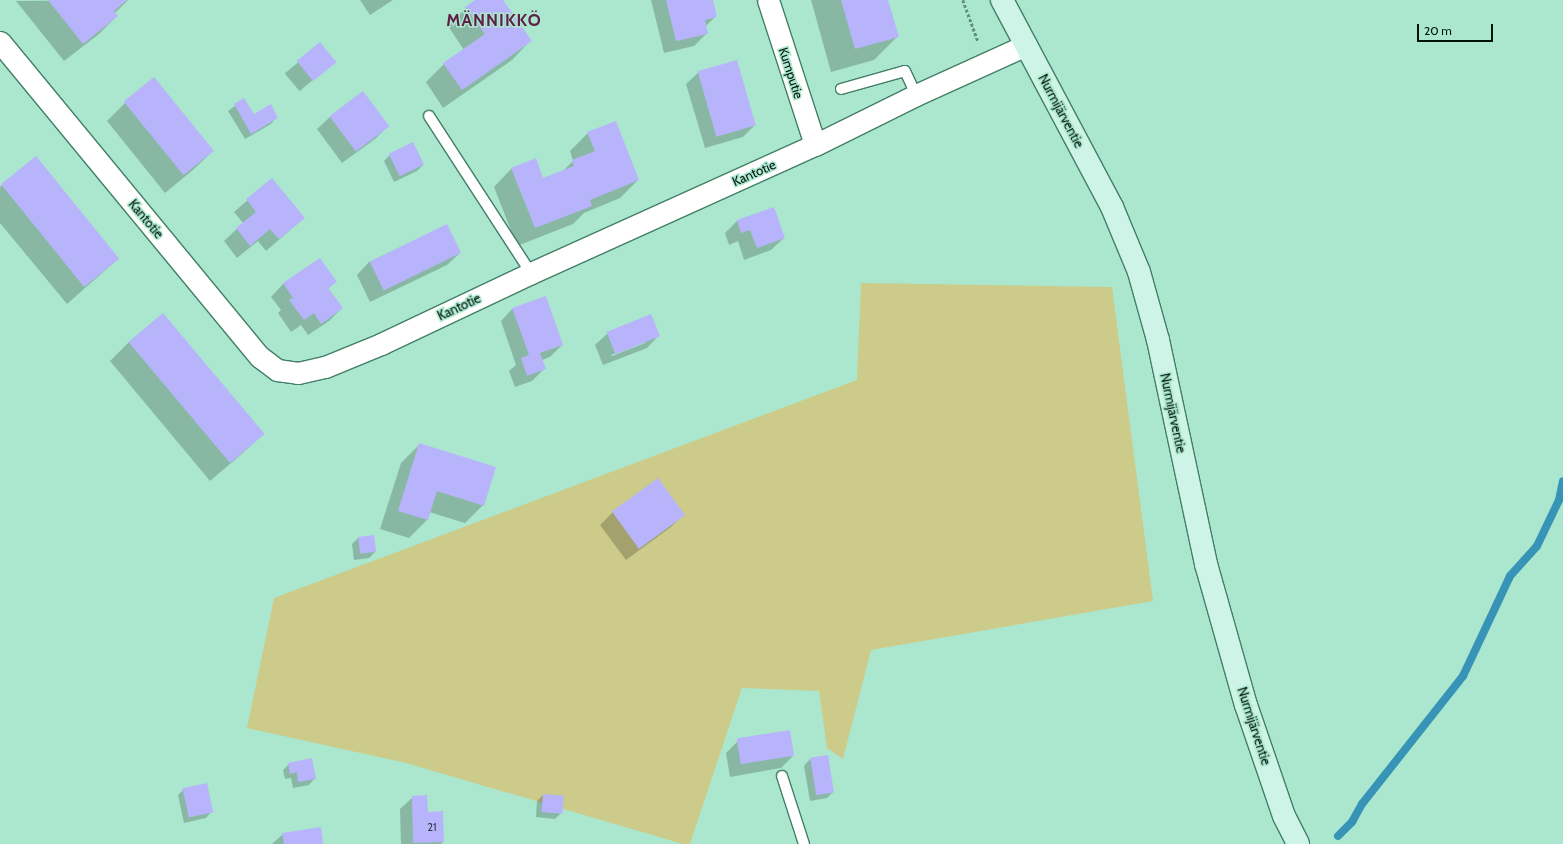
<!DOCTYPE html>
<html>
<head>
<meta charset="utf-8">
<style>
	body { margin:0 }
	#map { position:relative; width:1563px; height:844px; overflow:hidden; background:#aae7ce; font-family:Cabin,sans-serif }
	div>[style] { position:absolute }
	.green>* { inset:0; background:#cccb8a }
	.shadow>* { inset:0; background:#0003; transform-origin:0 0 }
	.stream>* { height:8px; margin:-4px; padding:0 4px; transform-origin:4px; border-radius:4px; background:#3794b7 }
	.building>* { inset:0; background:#b8b4fb; transform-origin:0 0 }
	.path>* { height:2.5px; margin-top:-1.25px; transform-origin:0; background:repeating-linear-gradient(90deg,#628e7c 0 3px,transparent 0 5px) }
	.roads { filter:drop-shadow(1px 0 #437e68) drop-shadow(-1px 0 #437e68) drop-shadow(0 1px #437e68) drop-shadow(0 -1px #437e68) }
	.lane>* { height:10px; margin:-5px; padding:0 5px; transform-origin:5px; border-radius:5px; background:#fff }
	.street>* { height:21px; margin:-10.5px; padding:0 10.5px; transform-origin:10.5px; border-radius:10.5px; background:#fff }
	.secondary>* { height:22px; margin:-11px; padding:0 11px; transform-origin:11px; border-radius:11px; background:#cdf4e6 }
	span { translate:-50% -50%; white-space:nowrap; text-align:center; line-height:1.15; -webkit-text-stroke:3px #aae7ce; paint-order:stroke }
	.number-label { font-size:11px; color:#2e3b47 }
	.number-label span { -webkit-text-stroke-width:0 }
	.street-label { font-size:13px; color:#00130b }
	.district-label { font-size:17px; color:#5e2145; font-weight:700; letter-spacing:1px }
	.scale { position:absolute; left:1417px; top:24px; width:76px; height:18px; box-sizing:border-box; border:2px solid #00130b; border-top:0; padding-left:5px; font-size:12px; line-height:14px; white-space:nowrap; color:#00130b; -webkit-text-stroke:3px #aae7ce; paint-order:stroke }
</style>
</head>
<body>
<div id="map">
	<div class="green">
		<div style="clip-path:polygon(861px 283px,1112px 287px,1153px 601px,871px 650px,843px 759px,827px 748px,819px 691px,742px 688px,690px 844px,683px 844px,406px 763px,247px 728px,274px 598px,857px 380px)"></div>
	</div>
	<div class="shadow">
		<div style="clip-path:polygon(128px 0,115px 13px,117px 16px,99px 34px,64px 61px,16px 1px)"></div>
		<div style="clip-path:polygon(360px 0,393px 0,370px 15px)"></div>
		<div style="clip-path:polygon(477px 0,501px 0,530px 41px,512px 60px,443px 108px,426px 82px,444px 64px,464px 50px,448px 26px,466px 8px)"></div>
		<div style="clip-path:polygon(651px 0,712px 0,716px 16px,705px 27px,707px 33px,694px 46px,664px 53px)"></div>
		<div style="clip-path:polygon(811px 0,887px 0,897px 37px,874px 60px,831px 72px)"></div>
		<div style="left:320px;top:44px;width:23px;height:46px;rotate:50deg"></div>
		<div style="clip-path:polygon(699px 72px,755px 125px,743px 137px,705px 148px,686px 84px)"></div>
		<div style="clip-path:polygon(362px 92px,388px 126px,375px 139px,342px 163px,317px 129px,330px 117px)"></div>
		<div style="clip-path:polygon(244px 99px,254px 116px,277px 117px,271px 124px,245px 139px,228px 111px)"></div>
		<div style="clip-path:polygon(125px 103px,213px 151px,194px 169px,165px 193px,107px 121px)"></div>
		<div style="clip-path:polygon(588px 133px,638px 180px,620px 198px,584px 213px,573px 224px,517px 246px,494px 187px,512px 168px,543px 179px,562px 172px,573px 161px,570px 151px)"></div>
		<div style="clip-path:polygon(390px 155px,423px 165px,417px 171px,394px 182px,384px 161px)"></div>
		<div style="clip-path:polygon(272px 179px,304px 218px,266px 251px,258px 241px,237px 258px,224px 241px,243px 223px,234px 212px)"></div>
		<div style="clip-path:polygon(2px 185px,119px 258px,67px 304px,0 223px,0 187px)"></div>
		<div style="clip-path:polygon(737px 221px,784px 238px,771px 250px,744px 260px,738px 241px,729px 245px,725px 233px)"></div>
		<div style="clip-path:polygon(447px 226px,460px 253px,447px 265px,370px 302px,357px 275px,369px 262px)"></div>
		<div style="clip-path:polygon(319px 259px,335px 282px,328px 289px,342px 308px,329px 321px,308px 335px,301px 325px,291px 332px,278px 313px,281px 310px,271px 297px,283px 284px)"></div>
		<div style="clip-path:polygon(513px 308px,562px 345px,550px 357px,542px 360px,544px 369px,532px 381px,515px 387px,509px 371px,516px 365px,501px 321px)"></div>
		<div style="clip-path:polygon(163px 314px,263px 434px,244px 452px,210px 481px,110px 361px,128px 343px)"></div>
		<div style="clip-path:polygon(evenodd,608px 333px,659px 335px,647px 348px,603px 365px,595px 345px,608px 333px,645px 341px,645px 343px,612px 356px,611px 355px,645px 341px)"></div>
		<div style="clip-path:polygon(420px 444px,483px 505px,465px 523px,429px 512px,427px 520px,409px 538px,380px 529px,401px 463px)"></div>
		<div style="clip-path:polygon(658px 479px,683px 515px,671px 527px,626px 560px,600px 525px,613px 512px)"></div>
		<div style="clip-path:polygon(373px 536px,375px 552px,369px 558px,354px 560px,352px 544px,358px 538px)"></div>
		<div style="clip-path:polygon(738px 741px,793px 756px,781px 768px,730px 777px,726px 753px)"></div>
		<div style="clip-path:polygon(810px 759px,833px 792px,827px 798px,810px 801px,804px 766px)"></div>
		<div style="clip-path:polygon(289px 764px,315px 778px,309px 785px,293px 788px,291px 778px,285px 779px,283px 770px)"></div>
		<div style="clip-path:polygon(184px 789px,212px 811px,206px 818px,184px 823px,178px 795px)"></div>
		<div style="clip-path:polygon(543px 795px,563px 797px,561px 813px,555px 819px,536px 817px,537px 801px)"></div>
		<div style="clip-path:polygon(413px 797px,427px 813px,443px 842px,441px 844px,401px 844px,400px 809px)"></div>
		<div style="clip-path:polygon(283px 834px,322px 844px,272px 844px)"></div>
	</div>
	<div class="stream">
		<div style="left:1338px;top:836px;width:20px;rotate:-45deg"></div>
		<div style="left:1352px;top:822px;width:21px;rotate:-61deg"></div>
		<div style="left:1362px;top:804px;width:163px;rotate:-51.7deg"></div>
		<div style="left:1463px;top:676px;width:110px;rotate:-64.8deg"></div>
		<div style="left:1510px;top:576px;width:40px;rotate:-48deg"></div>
		<div style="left:1537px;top:546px;width:51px;rotate:-64.4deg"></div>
		<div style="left:1559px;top:500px;width:19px;rotate:-78deg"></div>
	</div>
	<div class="building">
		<div style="clip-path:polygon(48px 0,127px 0,114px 11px,118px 16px,83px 44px)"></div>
		<div style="clip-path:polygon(475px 0,503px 0,532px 41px,462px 90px,443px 63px,485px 34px,465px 7px)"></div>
		<div style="clip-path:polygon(666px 0,713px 0,717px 17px,705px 20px,708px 34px,676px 41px)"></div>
		<div style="clip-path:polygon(841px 0,888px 0,899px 37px,855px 49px)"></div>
		<div style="left:320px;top:42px;width:26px;height:30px;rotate:51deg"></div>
		<div style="left:737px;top:60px;width:68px;height:41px;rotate:74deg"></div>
		<div style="left:154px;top:77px;width:95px;height:39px;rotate:51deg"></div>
		<div style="left:363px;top:91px;width:44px;height:42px;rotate:53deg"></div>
		<div style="clip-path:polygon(244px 98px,254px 114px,271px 104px,278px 118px,251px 134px,234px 104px)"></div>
		<div style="clip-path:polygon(616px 121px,639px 180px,590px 200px,592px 206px,535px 228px,511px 168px,536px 158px,543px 178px,574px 166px,572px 160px,595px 151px,587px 132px)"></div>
		<div style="left:413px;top:142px;width:25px;height:27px;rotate:64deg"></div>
		<div style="left:36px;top:156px;width:132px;height:45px;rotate:51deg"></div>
		<div style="clip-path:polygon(272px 178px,305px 218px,279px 239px,270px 229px,250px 246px,236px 228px,256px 212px,246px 199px)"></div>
		<div style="clip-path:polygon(774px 207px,785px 238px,757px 248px,750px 230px,741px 233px,737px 220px)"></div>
		<div style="left:447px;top:224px;width:32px;height:86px;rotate:64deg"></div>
		<div style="clip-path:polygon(320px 258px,337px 282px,328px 288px,343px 308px,321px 324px,314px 313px,304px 320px,289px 300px,293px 298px,283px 283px)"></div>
		<div style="clip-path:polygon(546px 296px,563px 345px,540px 353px,546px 369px,527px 376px,521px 358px,529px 355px,512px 308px)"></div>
		<div style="left:163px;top:313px;width:158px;height:45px;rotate:50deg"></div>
		<div style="left:651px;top:314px;width:24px;height:48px;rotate:68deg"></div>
		<div style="clip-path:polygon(419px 443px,496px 467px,484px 506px,437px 491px,428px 520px,398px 511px)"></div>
		<div style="left:658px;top:478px;width:46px;height:57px;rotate:54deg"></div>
		<div style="left:374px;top:535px;width:17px;height:16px;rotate:83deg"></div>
		<div style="left:790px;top:730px;width:26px;height:54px;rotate:81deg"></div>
		<div style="left:828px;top:755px;width:38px;height:18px;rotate:81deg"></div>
		<div style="clip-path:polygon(312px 758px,316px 779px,298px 782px,297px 772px,290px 774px,288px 763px)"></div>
		<div style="left:207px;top:783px;width:30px;height:25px;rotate:78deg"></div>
		<div style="left:543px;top:794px;width:21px;height:18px;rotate:5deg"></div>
		<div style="clip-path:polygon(427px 795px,428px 812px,443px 811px,444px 842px,413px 843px,412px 796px)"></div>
		<div style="clip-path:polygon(321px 827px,323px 844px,284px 844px,282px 833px)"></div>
	</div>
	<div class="path">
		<div style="left:963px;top:0;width:44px;rotate:69.9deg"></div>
	</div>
	<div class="roads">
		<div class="lane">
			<div style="left:841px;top:89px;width:66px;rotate:-15.7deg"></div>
			<div style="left:905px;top:71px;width:26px;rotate:65deg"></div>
			<div style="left:429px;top:116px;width:187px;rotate:57deg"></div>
			<div style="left:782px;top:776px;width:71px;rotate:72.1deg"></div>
		</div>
		<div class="street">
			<div style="left:768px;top:0;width:152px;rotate:72deg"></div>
			<div style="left:0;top:42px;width:408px;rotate:50.5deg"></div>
			<div style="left:260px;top:357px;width:21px;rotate:37deg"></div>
			<div style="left:277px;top:370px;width:21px;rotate:8deg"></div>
			<div style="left:298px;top:373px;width:28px;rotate:-13deg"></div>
			<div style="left:325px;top:367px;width:61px;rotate:-22.3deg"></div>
			<div style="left:381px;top:344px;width:166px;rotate:-25.3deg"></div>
			<div style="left:531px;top:273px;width:312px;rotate:-24.3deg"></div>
			<div style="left:815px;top:145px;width:113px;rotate:-26.3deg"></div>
			<div style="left:916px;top:95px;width:121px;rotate:-24.4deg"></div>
		</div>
		<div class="secondary">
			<div style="left:1002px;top:0;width:234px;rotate:62deg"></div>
			<div style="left:1112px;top:207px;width:70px;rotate:67.4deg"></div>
			<div style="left:1139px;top:272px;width:71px;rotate:74.4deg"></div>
			<div style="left:1158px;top:340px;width:229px;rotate:77.9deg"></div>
			<div style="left:1206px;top:564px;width:147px;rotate:74.2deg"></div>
			<div style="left:1246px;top:705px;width:117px;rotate:71.1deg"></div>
			<div style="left:1284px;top:816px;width:31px;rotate:63deg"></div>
		</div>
	</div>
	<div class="number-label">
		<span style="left:432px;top:827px">21</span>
	</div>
	<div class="street-label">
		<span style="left:791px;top:73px;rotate:72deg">Kumputie</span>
		<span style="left:1061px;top:111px;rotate:62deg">Nurmijärventie</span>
		<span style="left:754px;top:173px;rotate:-24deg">Kantotie</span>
		<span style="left:146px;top:219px;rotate:50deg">Kantotie</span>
		<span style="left:459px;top:307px;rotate:-25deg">Kantotie</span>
		<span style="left:1173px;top:413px;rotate:78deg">Nurmijärventie</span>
		<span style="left:1254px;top:726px;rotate:72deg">Nurmijärventie</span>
	</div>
	<div class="district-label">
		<span style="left:494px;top:21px">MÄNNIKKÖ</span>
	</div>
	<div class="scale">20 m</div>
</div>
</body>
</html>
